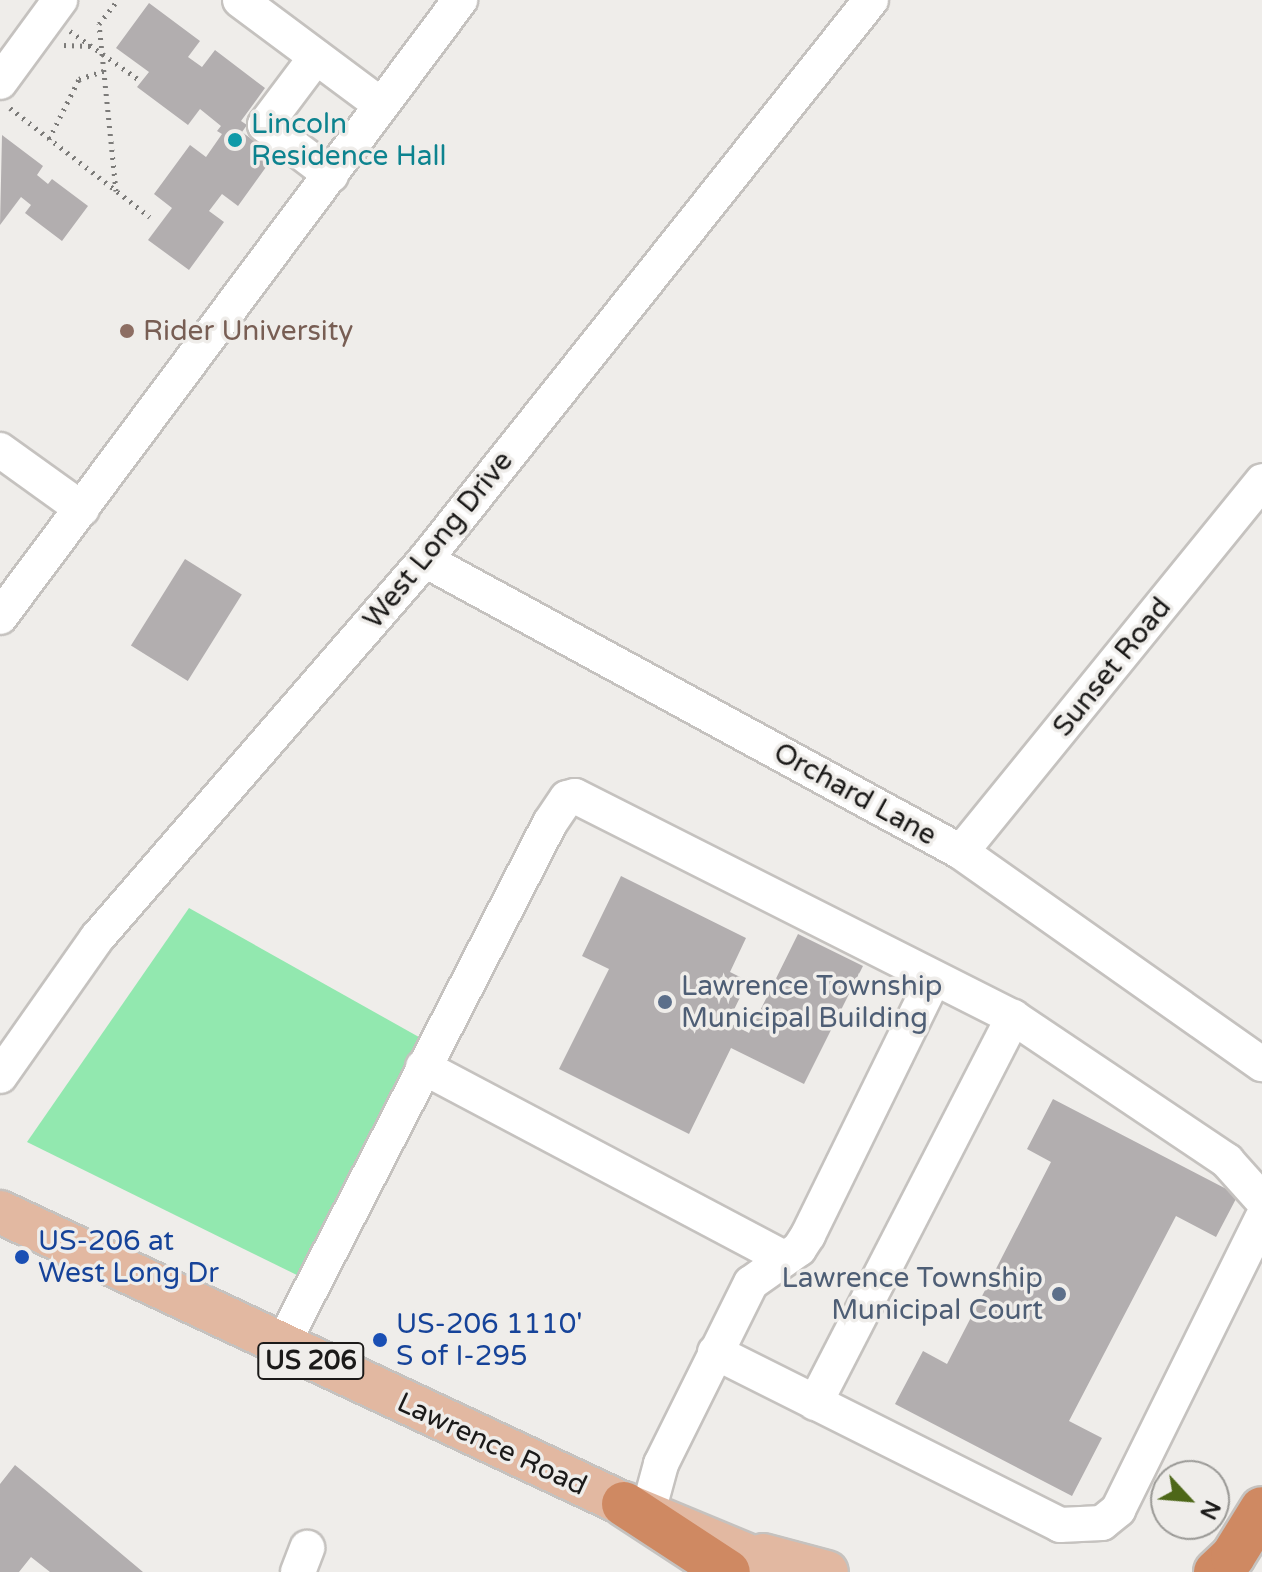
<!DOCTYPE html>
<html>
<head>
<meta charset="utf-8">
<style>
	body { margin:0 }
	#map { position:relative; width:1262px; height:1572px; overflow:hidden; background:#efedea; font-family:"Varela Round",sans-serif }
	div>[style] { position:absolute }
	.green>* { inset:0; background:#92e8af }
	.building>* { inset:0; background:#b2aeaf; transform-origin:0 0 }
	.path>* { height:5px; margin-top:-2.5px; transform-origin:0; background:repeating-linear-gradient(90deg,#7c7b79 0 2px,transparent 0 8px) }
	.roads { filter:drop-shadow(2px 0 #c5c2bf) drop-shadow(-2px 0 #c5c2bf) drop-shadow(0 2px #c5c2bf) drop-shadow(0 -2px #c5c2bf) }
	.minor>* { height:34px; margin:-17px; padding:0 17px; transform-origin:17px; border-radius:17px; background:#fff }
	.major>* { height:42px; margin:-21px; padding:0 21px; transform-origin:21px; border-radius:21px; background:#e2b8a1 }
	.highway>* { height:44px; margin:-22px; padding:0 22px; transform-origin:22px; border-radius:22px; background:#cf8962 }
	.dots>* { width:22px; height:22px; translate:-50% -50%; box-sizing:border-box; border:4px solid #efedea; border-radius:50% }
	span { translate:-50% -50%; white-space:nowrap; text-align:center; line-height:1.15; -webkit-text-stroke:7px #efedea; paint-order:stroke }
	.shield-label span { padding:2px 6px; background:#efedea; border:2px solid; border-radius:6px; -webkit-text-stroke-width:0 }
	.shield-label { font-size:26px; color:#1b1a19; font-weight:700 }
	.culture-label { font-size:28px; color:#0d838f }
	.left { translate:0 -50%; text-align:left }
	.education-label { font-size:28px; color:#785e54 }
	.street-label { font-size:28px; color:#1b1a19 }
	.service-label { font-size:28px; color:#4e5e75 }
	.right { translate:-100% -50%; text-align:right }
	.transit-label { font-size:28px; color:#164399 }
	.north { position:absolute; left:1150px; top:1460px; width:80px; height:80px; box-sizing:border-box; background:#efedea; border:2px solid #9a9996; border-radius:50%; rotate:116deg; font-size:22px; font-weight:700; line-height:32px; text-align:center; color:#1b1a19 }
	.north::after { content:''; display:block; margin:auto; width:28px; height:36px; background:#4d6718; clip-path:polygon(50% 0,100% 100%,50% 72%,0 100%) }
</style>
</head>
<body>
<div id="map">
	<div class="green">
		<div style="clip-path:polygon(189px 908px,426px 1041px,309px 1281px,27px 1142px)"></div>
	</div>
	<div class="building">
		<div style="clip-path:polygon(149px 3px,200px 41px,188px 57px,202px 67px,215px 50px,265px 88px,241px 121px,247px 125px,242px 132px,274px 156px,238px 206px,222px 194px,209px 211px,224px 222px,189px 270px,148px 240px,172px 208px,154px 194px,190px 145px,206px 157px,222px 134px,217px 131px,221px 126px,200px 109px,188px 125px,137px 87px,149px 72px,116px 48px)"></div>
		<div style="clip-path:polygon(2px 135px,43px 166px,37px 175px,48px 184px,52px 179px,88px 206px,62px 241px,25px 213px,31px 205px,21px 197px,0 225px)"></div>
		<div style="left:185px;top:559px;width:67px;height:102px;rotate:32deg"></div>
		<div style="clip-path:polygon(621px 876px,746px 938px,730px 972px,748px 981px,728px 1022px,749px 1033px,798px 934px,863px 966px,804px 1084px,731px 1048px,689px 1134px,559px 1069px,609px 969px,582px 956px)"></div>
		<div style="clip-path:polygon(1053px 1099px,1238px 1195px,1216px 1237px,1176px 1216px,1069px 1421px,1102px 1438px,1072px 1496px,895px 1404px,923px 1351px,947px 1364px,1051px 1162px,1027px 1149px)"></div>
		<div style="clip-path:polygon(15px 1465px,49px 1493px,143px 1572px,50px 1572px,31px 1557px,19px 1572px,0 1572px,0 1484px)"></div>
	</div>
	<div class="path">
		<div style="left:70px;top:31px;width:83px;rotate:35.2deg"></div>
		<div style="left:64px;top:45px;width:26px;rotate:2deg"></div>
		<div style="left:10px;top:108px;width:177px;rotate:37.9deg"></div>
		<div style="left:49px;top:139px;width:67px;rotate:-63.4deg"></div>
		<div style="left:79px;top:79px;width:26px;rotate:-18deg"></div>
		<div style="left:116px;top:191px;width:168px;rotate:-95.8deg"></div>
		<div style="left:99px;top:24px;width:31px;rotate:-52deg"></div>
	</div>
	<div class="roads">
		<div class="minor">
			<div style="left:240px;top:0;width:176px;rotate:36.7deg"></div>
			<div style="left:316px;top:57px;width:85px;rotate:126.9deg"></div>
			<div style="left:265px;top:125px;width:83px;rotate:37.1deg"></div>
			<div style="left:0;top:82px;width:102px;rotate:-53.8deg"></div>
			<div style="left:0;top:450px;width:101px;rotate:35.7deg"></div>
			<div style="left:425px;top:560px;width:610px;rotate:28.58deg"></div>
			<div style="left:961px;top:852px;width:368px;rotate:35.2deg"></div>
			<div style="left:0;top:617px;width:770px;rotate:-53.29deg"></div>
			<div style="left:961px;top:852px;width:478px;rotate:-50.9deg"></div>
			<div style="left:423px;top:1067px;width:408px;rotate:27.9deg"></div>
			<div style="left:0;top:1076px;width:169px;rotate:-54.9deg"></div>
			<div style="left:97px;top:938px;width:500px;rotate:-49.05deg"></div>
			<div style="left:425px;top:560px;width:716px;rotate:-51.47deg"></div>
			<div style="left:281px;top:1347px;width:589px;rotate:-62.83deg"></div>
			<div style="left:550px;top:823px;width:30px;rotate:-56deg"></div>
			<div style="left:567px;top:798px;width:8px;rotate:-14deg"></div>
			<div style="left:575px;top:796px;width:491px;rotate:26.8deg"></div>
			<div style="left:1013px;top:1017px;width:258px;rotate:33.9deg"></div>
			<div style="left:1227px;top:1161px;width:52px;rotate:48.1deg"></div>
			<div style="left:715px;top:1352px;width:386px;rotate:26.6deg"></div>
			<div style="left:1060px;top:1525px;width:42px;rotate:-2.7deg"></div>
			<div style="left:1102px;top:1523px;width:21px;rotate:-39deg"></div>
			<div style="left:1118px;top:1510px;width:325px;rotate:-63.7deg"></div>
			<div style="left:815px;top:1403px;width:434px;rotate:-62.8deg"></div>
			<div style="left:648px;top:1512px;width:50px;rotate:-74.8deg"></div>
			<div style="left:661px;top:1464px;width:202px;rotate:-63.6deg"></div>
			<div style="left:751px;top:1283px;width:59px;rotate:-35.3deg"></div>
			<div style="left:799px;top:1249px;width:17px;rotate:-57deg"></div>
			<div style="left:808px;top:1235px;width:286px;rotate:-63.9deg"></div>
			<div style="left:298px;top:1572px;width:26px;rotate:-69deg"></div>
		</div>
		<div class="major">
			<div style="left:0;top:1212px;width:689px;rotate:25.08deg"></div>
			<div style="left:624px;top:1504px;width:178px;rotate:22.5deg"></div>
			<div style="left:763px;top:1555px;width:66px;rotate:14.9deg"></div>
		</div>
		<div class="highway">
			<div style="left:624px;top:1504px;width:124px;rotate:33.2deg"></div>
			<div style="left:1216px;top:1572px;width:23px;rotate:-43deg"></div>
			<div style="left:1233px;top:1556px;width:55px;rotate:-58.3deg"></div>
		</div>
	</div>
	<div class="dots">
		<div style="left:235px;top:140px;background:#0f9aa8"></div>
		<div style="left:127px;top:331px;background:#8d6e63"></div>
		<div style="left:665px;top:1002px;background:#5c6f8a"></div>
		<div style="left:22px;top:1257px;background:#1a4fb4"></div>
		<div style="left:1059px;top:1294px;background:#5c6f8a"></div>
		<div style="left:380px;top:1340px;background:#1a4fb4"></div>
	</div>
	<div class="shield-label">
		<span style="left:311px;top:1361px">US 206</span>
	</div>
	<div class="culture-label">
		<span class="left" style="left:251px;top:140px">Lincoln<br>Residence Hall</span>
	</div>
	<div class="education-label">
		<span class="left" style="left:143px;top:331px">Rider University</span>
	</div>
	<div class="street-label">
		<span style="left:438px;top:540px;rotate:-51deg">West Long Drive</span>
		<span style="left:1112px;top:667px;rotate:-51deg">Sunset Road</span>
		<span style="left:855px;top:794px;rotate:29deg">Orchard Lane</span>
		<span style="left:492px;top:1444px;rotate:25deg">Lawrence Road</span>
	</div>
	<div class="service-label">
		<span class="left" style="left:681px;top:1002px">Lawrence Township<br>Municipal Building</span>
		<span class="right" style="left:1043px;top:1294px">Lawrence Township<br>Municipal Court</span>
	</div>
	<div class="transit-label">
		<span class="left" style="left:38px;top:1257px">US-206 at<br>West Long Dr</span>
		<span class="left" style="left:396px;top:1340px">US-206 1110'<br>S of I-295</span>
	</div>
	<div class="north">N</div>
</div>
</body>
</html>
